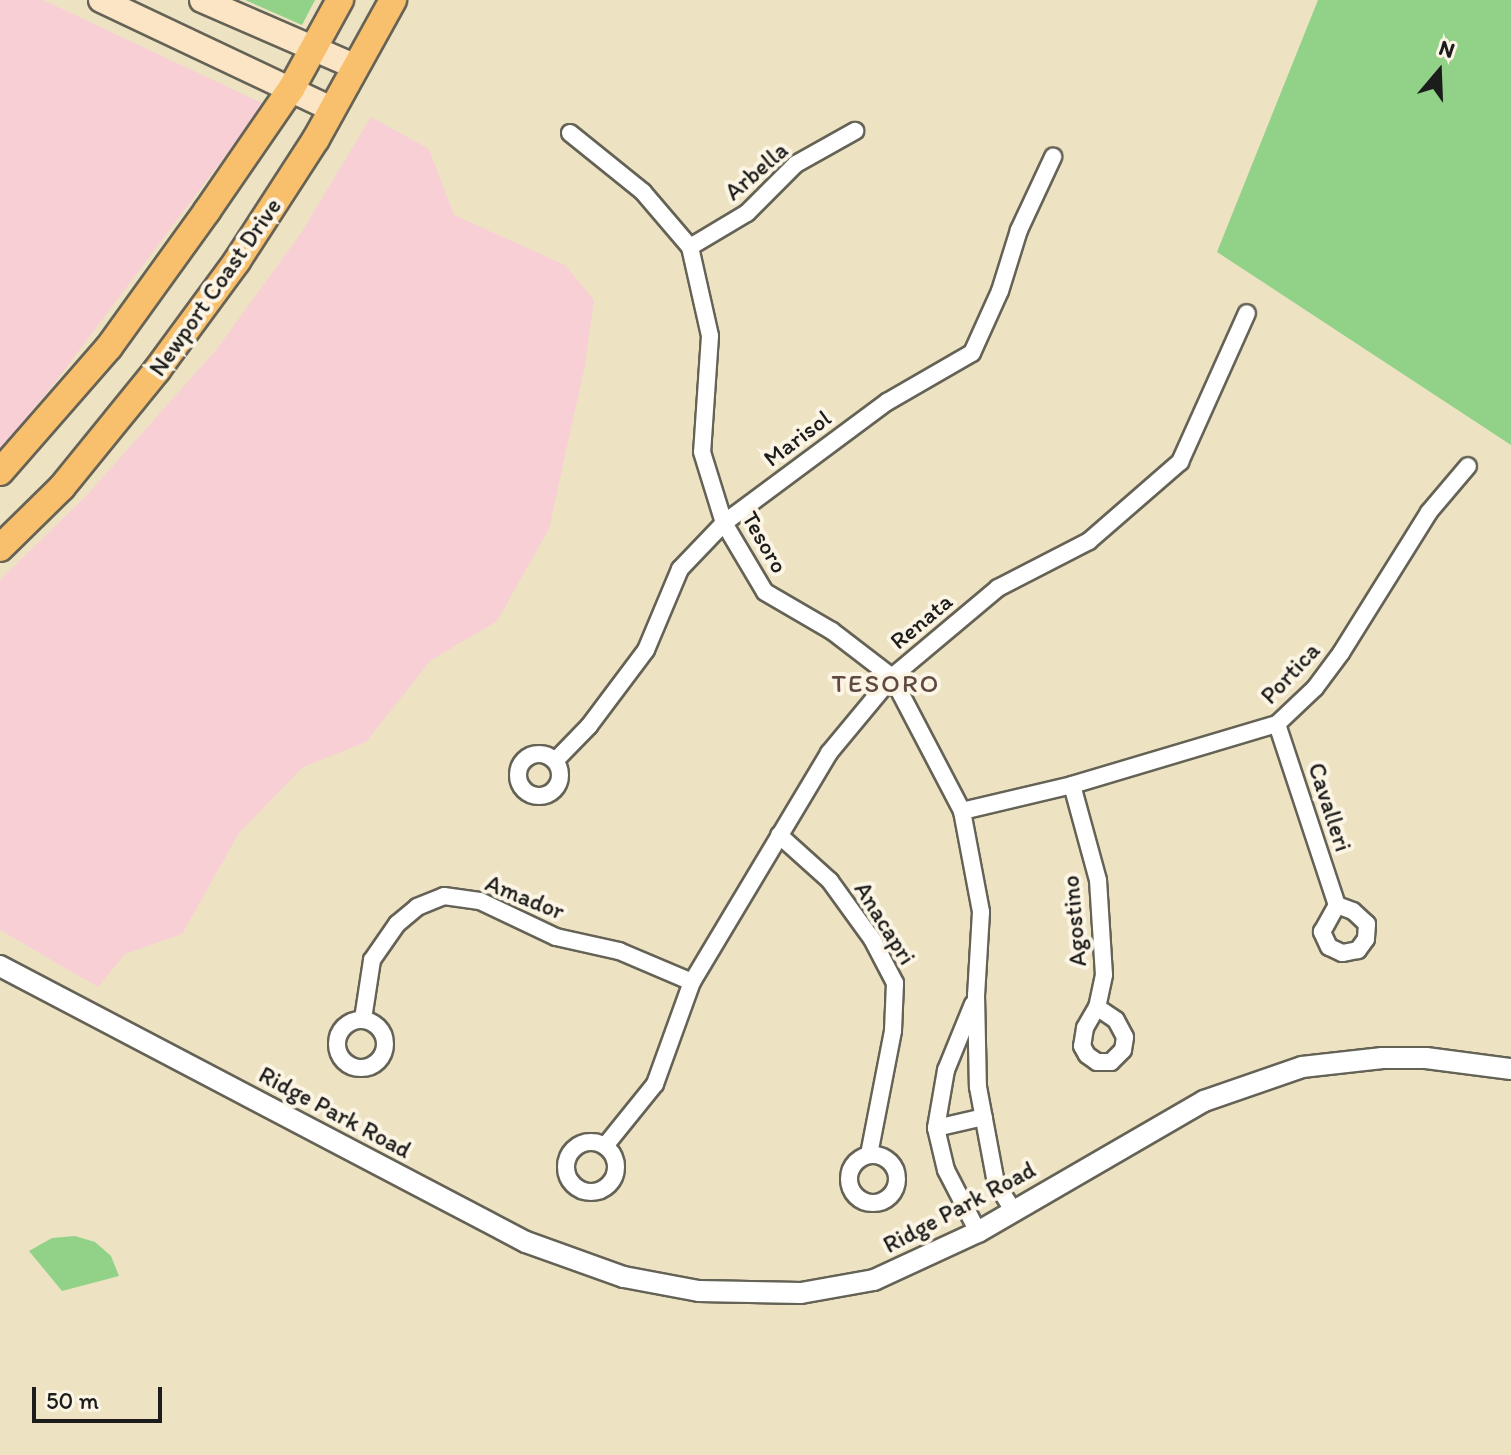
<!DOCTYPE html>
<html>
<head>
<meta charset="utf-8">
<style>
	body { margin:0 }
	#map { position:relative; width:1511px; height:1455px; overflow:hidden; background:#ede3c3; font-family:Itim,sans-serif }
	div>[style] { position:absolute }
	.built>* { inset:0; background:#f7cfd5 }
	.green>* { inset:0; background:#91d188 }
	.roads { filter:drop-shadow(2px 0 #656256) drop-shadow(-2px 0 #656256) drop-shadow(0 2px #656256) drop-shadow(0 -2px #656256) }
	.minor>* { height:16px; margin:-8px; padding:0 8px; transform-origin:8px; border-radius:8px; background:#fff }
	.minor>.ring { margin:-8px; padding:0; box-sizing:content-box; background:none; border:16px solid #fff; border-radius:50% }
	.tertiary>* { height:20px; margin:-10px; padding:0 10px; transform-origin:10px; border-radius:10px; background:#fff }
	.secondary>* { height:24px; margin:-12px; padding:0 12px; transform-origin:12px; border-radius:12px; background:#fce5c4 }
	.primary>* { height:26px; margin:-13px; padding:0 13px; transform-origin:13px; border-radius:13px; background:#f8bf6c }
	span { translate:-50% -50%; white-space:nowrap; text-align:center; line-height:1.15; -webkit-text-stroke:8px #fcf5e5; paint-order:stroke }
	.street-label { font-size:24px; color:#1c1c1c }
	.neighbourhood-label { font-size:26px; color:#604942; letter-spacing:2px }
	.north { position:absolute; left:1399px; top:32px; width:80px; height:80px; -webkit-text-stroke:6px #fcf5e5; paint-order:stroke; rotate:19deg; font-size:22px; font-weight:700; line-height:32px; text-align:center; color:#1c1c1c }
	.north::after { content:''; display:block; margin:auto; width:28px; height:36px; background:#1c1c1c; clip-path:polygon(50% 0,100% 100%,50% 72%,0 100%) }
	.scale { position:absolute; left:32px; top:1387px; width:130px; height:36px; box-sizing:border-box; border:4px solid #1c1c1c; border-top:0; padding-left:10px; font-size:24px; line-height:28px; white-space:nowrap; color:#1c1c1c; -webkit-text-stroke:6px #fcf5e5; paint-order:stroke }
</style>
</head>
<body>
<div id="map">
	<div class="built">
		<div style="clip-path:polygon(0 0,43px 0,264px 104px,54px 384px,0 450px)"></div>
		<div style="clip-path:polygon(371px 117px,429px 149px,454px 215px,565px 265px,594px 300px,585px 365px,549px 529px,497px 621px,430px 661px,366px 742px,303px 767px,239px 833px,182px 934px,125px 954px,98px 987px,0 930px,0 580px,87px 495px,216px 350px,301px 233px)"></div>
	</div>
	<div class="green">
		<div style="clip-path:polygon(245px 0,315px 0,302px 25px)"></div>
		<div style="clip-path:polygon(1318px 0,1511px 0,1511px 445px,1217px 252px)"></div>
		<div style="clip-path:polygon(75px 1236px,95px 1242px,111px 1256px,119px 1276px,62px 1291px,29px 1251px,52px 1238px)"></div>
	</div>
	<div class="roads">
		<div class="minor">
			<div style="left:570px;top:133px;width:94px;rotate:38.9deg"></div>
			<div style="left:643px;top:192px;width:72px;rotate:49.5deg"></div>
			<div style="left:690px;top:247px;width:91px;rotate:77.3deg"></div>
			<div style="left:710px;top:336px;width:116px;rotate:93.9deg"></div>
			<div style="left:702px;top:452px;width:74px;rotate:72.8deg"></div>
			<div style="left:724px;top:523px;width:80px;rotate:59.3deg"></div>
			<div style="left:765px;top:592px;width:78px;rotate:30.2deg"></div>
			<div style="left:832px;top:631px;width:76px;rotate:37.5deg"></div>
			<div style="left:892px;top:677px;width:151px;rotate:62.4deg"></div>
			<div style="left:962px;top:811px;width:103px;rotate:79.3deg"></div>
			<div style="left:981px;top:912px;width:83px;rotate:93.4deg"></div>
			<div style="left:976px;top:995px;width:92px;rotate:88.8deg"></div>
			<div style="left:978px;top:1087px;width:98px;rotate:79.4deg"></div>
			<div style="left:996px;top:1183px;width:32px;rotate:58deg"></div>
			<div style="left:690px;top:247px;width:66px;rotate:-30.8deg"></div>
			<div style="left:747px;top:213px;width:69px;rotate:-45deg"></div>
			<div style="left:796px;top:164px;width:68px;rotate:-29.2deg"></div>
			<div style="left:1277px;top:724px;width:191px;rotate:71.7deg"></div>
			<div style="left:1337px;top:905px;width:17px;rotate:21deg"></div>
			<div style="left:1353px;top:911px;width:19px;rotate:43deg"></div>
			<div style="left:1367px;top:924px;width:15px;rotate:94deg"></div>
			<div style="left:1366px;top:939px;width:14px;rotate:126deg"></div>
			<div style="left:1358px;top:950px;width:16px;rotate:169deg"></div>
			<div style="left:1342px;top:953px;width:14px;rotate:-155deg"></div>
			<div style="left:1329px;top:947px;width:17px;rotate:-115deg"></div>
			<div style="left:1322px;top:932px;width:31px;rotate:-61deg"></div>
			<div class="ring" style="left:518px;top:754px;width:26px;height:26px"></div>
			<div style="left:555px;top:761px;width:49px;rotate:-45.8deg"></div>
			<div style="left:589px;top:726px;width:95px;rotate:-53.1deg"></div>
			<div style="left:646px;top:650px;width:88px;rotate:-67.2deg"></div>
			<div style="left:680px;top:569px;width:64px;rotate:-46.3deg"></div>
			<div style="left:724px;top:523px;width:203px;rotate:-36.6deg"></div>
			<div style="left:887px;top:402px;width:98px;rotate:-30deg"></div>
			<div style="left:972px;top:353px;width:68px;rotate:-65.7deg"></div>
			<div style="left:1000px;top:291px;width:64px;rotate:-72.7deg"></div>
			<div style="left:1019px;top:230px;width:81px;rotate:-65deg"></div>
			<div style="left:1072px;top:785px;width:98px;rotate:74.7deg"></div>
			<div style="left:1098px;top:880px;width:95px;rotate:86.4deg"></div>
			<div style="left:1104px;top:975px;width:33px;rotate:102deg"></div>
			<div style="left:1097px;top:1007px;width:24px;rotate:120deg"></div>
			<div style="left:1085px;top:1028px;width:18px;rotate:99deg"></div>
			<div style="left:1082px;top:1046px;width:10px;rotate:61deg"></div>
			<div style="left:1087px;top:1055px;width:12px;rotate:35deg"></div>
			<div style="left:1097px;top:1062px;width:14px"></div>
			<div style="left:1111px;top:1062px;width:17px;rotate:-45deg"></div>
			<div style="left:1123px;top:1050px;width:13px;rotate:-81deg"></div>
			<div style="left:1125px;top:1037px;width:19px;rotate:-118deg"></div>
			<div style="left:1116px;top:1020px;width:23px;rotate:-146deg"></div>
			<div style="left:962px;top:811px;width:113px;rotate:-13.3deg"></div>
			<div style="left:1072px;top:785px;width:214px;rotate:-16.6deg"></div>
			<div style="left:1277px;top:724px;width:52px;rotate:-43.5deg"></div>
			<div style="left:1315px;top:688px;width:44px;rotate:-53.4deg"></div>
			<div style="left:1341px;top:653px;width:166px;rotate:-58deg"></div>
			<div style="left:1429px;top:512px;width:60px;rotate:-49.7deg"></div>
			<div style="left:779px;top:835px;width:69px;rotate:42deg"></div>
			<div style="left:830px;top:881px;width:72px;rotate:54.1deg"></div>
			<div style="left:872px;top:939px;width:50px;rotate:62.4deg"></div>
			<div style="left:895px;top:983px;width:48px;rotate:92.4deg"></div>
			<div style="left:893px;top:1031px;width:125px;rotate:101deg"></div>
			<div style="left:973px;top:1004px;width:71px;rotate:112.2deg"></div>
			<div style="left:946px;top:1070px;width:59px;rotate:99.8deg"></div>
			<div style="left:936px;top:1128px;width:43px;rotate:76.6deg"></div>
			<div style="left:946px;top:1170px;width:70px;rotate:62.7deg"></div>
			<div style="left:363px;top:1019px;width:60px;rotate:-81.3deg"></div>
			<div style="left:372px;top:960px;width:44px;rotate:-55.2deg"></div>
			<div style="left:397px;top:924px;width:26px;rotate:-40deg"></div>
			<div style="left:417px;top:907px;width:29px;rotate:-22deg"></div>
			<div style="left:444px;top:896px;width:36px;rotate:8deg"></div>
			<div style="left:480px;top:901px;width:84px;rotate:25.3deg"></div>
			<div style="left:556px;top:937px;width:65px;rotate:12.5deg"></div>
			<div style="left:619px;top:951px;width:79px;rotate:23deg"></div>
			<div class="ring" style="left:337px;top:1020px;width:32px;height:32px"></div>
			<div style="left:936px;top:1128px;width:49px;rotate:-12.9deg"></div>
			<div class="ring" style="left:566px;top:1142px;width:34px;height:34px"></div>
			<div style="left:605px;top:1146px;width:80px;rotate:-51.1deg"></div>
			<div style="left:655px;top:1084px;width:109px;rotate:-70.1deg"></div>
			<div style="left:692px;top:982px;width:267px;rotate:-59.1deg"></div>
			<div style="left:829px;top:753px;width:99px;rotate:-50.3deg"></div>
			<div style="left:892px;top:677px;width:138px;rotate:-40deg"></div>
			<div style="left:998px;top:588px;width:102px;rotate:-27.3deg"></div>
			<div style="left:1089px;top:541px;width:121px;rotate:-41deg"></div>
			<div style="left:1180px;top:462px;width:163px;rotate:-65.8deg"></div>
			<div class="ring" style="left:849px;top:1155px;width:32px;height:32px"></div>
		</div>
		<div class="tertiary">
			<div style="left:0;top:966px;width:594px;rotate:27.69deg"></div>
			<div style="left:526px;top:1242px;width:104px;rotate:19.7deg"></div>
			<div style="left:624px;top:1277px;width:76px;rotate:10.6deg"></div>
			<div style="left:699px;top:1291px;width:102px;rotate:1.1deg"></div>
			<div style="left:801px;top:1293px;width:74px;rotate:-10.1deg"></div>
			<div style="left:874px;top:1280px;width:115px;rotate:-24.8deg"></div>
			<div style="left:978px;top:1232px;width:261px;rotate:-30.1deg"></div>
			<div style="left:1204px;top:1101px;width:104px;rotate:-19.1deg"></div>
			<div style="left:1302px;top:1067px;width:81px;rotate:-6.4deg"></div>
			<div style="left:1382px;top:1058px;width:44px"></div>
			<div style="left:1426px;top:1058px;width:86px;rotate:7.4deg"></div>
		</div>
		<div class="secondary">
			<div style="left:101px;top:0;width:255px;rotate:25.3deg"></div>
			<div style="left:202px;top:0;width:168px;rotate:23.5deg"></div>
		</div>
		<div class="primary">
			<div style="left:0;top:472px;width:166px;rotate:-48.9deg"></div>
			<div style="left:109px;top:347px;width:168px;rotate:-54.2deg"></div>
			<div style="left:207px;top:211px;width:148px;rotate:-55.5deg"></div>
			<div style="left:291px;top:89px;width:102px;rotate:-61.2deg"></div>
			<div style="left:0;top:548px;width:87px;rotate:-44.5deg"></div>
			<div style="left:62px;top:487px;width:151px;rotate:-50.9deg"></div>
			<div style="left:157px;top:370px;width:135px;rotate:-53.7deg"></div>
			<div style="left:237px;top:261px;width:145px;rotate:-57.1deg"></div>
			<div style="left:316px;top:139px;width:159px;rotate:-61deg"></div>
		</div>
	</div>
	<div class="street-label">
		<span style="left:756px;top:171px;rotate:-41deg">Arbella</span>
		<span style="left:215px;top:287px;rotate:-55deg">Newport Coast Drive</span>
		<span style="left:797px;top:438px;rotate:-37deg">Marisol</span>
		<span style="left:765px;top:542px;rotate:60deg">Tesoro</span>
		<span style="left:921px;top:621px;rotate:-40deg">Renata</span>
		<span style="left:1290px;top:673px;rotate:-47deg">Portica</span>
		<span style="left:1330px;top:807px;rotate:72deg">Cavalleri</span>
		<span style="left:525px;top:897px;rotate:22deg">Amador</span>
		<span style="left:1074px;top:921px;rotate:-95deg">Agostino</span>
		<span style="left:885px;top:923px;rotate:58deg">Anacapri</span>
		<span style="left:335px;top:1112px;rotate:28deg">Ridge Park Road</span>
		<span style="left:959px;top:1207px;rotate:-28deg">Ridge Park Road</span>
	</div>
	<div class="neighbourhood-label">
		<span style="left:886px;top:684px">TESORO</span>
	</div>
	<div class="north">N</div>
	<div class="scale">50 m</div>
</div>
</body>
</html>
